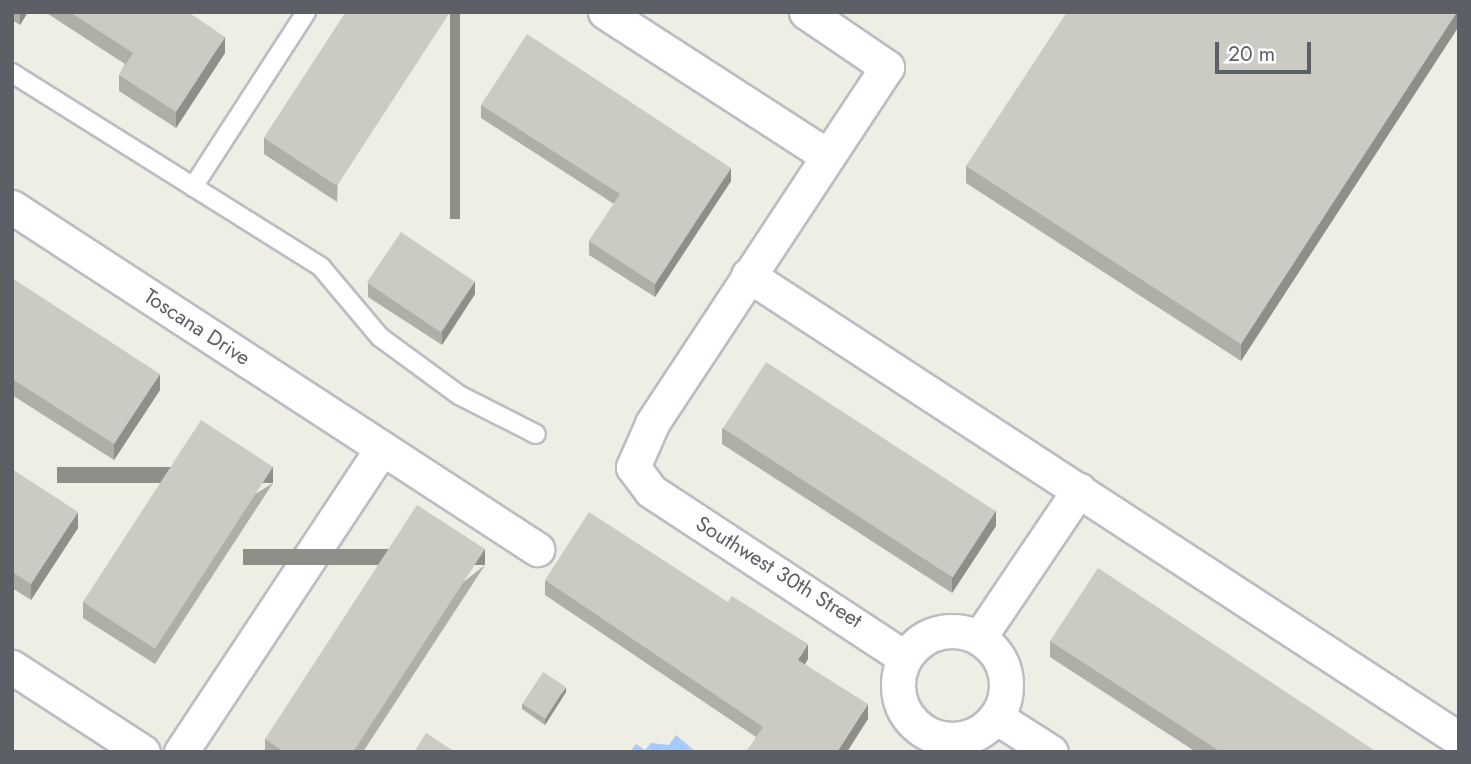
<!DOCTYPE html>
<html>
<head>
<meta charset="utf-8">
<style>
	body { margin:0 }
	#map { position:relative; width:1471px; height:764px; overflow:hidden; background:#efeee4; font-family:Jost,sans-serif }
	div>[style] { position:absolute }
	.water>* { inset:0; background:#a4ccff }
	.roads { filter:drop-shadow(2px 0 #bbbdc3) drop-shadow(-2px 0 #bbbdc3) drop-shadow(0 2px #bbbdc3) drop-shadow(0 -2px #bbbdc3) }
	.service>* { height:18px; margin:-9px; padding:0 9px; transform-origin:9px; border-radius:9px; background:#fff }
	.minor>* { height:33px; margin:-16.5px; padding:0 16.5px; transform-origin:16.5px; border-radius:16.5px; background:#fff }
	.minor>.ring { margin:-16.5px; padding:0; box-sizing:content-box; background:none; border:33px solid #fff; border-radius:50% }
	.wall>* { inset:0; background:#afafa8 }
	.shaded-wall>* { inset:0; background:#8f8e88; transform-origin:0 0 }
	.building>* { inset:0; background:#cccbc3; transform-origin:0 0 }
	span { translate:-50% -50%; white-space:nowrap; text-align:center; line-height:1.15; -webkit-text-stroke:5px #fff; paint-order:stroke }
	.street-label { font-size:21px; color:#5c5f65 }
	.frame { position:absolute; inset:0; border:14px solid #5c5f65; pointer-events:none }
	.scale { position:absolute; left:1215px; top:42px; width:96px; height:32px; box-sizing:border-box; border:4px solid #5c5f65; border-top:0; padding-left:9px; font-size:21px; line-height:24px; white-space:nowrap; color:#5c5f65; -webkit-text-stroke:5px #fff; paint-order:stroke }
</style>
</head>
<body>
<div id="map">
	<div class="water">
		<div style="clip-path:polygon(676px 735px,696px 752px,630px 752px,636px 744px,645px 750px,651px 743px,669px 745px)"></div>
	</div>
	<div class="roads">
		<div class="service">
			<div style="left:12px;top:73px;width:365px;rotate:32.1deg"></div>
			<div style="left:321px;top:267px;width:92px;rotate:49.9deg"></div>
			<div style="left:380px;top:337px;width:98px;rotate:36.3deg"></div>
			<div style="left:459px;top:395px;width:86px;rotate:26.9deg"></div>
			<div style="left:193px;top:187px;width:208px;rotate:-57.1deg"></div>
		</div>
		<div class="minor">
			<div style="left:605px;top:12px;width:265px;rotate:32.9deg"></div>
			<div style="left:806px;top:12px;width:98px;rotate:34.2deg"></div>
			<div style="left:887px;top:67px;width:427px;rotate:123.4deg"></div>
			<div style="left:652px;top:424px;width:47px;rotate:113.8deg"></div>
			<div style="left:633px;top:467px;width:30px;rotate:53deg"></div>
			<div style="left:651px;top:491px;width:303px;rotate:33.3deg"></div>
			<div style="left:12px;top:207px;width:627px;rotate:33.08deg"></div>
			<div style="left:748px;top:275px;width:849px;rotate:33.13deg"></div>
			<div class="ring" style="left:898px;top:631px;width:75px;height:75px"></div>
			<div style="left:979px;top:638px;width:179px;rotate:-56deg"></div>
			<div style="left:12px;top:667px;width:156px;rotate:33deg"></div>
			<div style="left:996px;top:717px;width:65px;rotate:32.5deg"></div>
			<div style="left:181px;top:752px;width:364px;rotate:-56.5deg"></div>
		</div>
	</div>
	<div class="wall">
		<div style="clip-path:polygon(12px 12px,28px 12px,20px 25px,12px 20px)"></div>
		<div style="clip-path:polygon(45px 12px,188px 12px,225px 53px,176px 128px,119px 91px,119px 75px,125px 64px)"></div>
		<div style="clip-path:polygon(346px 12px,337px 202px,264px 154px,264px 138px)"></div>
		<div style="clip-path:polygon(1459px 12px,1459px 26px,1241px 361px,966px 183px,966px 166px)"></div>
		<div style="clip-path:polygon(481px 105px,731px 181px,655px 297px,589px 255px,589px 241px,614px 204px,481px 118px)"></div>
		<div style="clip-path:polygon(12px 278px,160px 390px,114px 460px,12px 395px)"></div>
		<div style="clip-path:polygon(368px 283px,475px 294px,442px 345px,368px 297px)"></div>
		<div style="clip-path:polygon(722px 428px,996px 526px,952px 593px,722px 444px)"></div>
		<div style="clip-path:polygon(12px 469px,78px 528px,31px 600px,12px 588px)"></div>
		<div style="clip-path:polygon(273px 483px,155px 664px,83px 618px,83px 602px)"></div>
		<div style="clip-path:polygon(485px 565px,363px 752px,265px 752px,265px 739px)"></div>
		<div style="clip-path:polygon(545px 580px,808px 659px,805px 664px,868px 719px,756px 737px,545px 595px)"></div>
		<div style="clip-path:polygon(1050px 641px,1377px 752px,1196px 752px,1050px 657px)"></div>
		<div style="clip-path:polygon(566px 692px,545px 725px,522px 709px,522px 704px)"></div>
	</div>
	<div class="shaded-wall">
		<div style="clip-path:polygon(20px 12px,28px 12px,20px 25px)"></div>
		<div style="left:450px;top:12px;width:10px;height:207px"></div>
		<div style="clip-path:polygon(1457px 12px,1459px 12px,1459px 26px,1241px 361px,1241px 344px)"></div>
		<div style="clip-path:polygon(225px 37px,225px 53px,176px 128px,176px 112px)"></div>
		<div style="clip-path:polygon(731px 168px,731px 181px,655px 297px,655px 284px)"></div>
		<div style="clip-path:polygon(475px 281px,475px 294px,442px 345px,442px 332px)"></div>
		<div style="clip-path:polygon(160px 374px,160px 390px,114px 460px,114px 444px)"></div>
		<div style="left:273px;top:467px;width:16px;height:216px;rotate:90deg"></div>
		<div style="clip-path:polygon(996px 510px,996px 526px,952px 593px,952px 577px)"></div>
		<div style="clip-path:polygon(78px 512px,78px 528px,31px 600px,31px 584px)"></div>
		<div style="left:485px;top:549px;width:16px;height:242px;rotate:90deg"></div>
		<div style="clip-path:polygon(808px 644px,808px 659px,798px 675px,798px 660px)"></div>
		<div style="clip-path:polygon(566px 687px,566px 692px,545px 725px,545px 720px)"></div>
		<div style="clip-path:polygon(868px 704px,868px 719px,847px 752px,837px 752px)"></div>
	</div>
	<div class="building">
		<div style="clip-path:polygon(70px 12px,188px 12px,225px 37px,176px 112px,119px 75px,133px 53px)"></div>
		<div style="clip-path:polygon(346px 12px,450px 12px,337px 186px,264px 138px)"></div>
		<div style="clip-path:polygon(1067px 12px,1457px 12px,1241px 344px,966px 166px)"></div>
		<div style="clip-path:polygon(527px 34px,731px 168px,655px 284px,589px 241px,620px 194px,481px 105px)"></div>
		<div style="left:401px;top:232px;width:89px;height:61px;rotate:34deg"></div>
		<div style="clip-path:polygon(12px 278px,160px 374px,114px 444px,12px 379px)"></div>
		<div style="left:766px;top:362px;width:274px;height:79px;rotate:33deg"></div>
		<div style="left:201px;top:420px;width:86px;height:217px;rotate:33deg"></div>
		<div style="clip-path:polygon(12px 469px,78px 512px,31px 584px,12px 572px)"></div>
		<div style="clip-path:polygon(417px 505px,485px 549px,353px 752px,284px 752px,265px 739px)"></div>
		<div style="clip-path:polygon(589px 512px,728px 602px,732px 596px,808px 644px,798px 660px,868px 704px,837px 752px,746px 752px,763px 727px,545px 580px)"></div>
		<div style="clip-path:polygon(1098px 568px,1377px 752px,1221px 752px,1050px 641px)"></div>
		<div style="left:543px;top:672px;width:27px;height:38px;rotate:33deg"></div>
		<div style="clip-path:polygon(426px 733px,455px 752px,414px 752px)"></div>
	</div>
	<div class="street-label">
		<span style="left:197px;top:327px;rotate:33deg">Toscana Drive</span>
		<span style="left:779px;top:572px;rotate:32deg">Southwest 30th Street</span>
	</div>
	<div class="frame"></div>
	<div class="scale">20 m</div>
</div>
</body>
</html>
